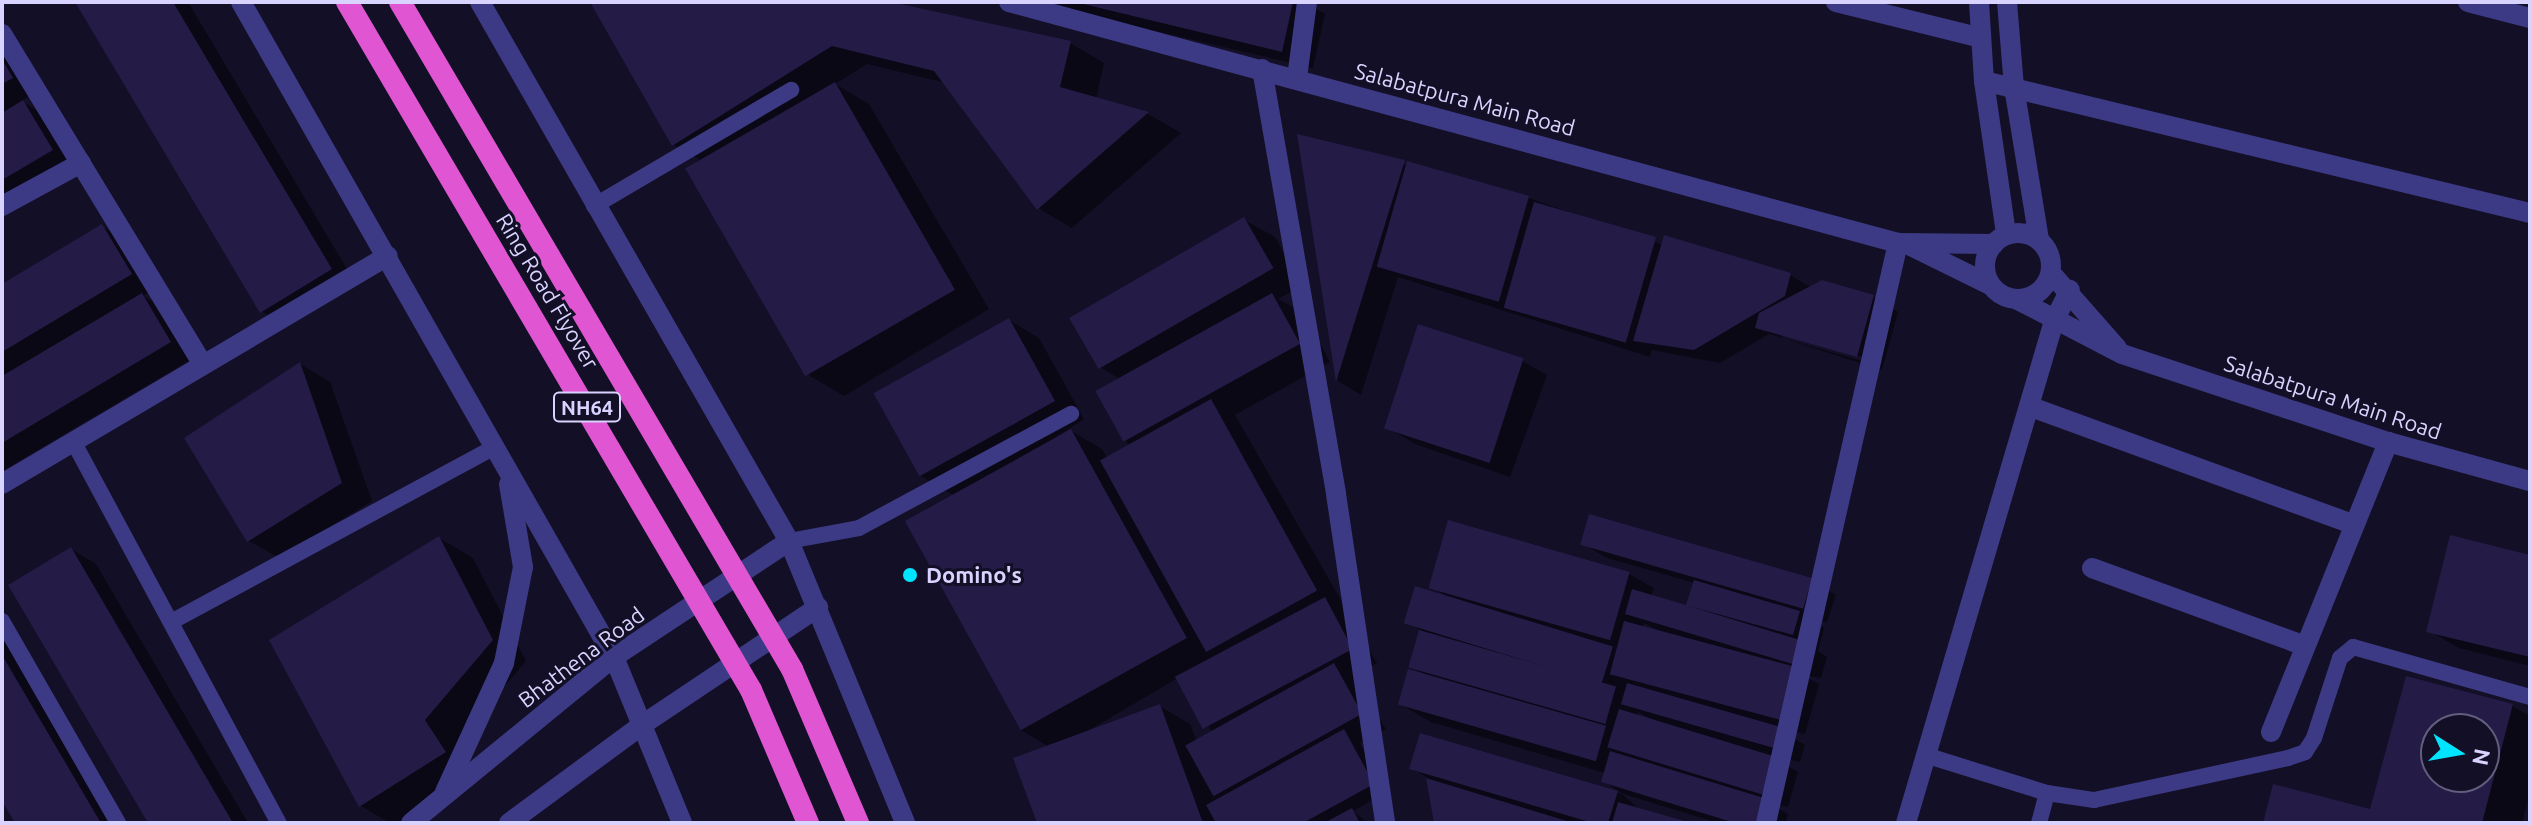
<!DOCTYPE html>
<html>
<head>
<meta charset="utf-8">
<style>
	body { margin:0 }
	#map { position:relative; width:2532px; height:825px; overflow:hidden; background:#130f26; font-family:Ubuntu,sans-serif }
	div>[style] { position:absolute }
	.shadow>* { inset:0; background:#0007 }
	.building>* { inset:0; background:#241b47; transform-origin:0 0 }
	.service>* { height:16px; margin:-8px; padding:0 8px; transform-origin:8px; border-radius:8px; background:#3d3a85 }
	.minor>* { height:20px; margin:-10px; padding:0 10px; transform-origin:10px; border-radius:10px; background:#3d3a85 }
	.tertiary>* { height:20px; margin:-10px; padding:0 10px; transform-origin:10px; border-radius:10px; background:#3d3a85 }
	.tertiary>.ring { margin:-10px; padding:0; box-sizing:content-box; background:none; border:20px solid #3d3a85; border-radius:50% }
	.trunk-bridge>* { height:22px; margin:-11px; padding:0 11px; transform-origin:11px; border-radius:11px; background:#e055d1 }
	.dots>* { width:22px; height:22px; translate:-50% -50%; box-sizing:border-box; border:4px solid #130f26; border-radius:50% }
	span { translate:-50% -50%; white-space:nowrap; text-align:center; line-height:1.15; -webkit-text-stroke:6px #130f26; paint-order:stroke }
	.shield-label span { padding:2px 6px; background:#130f26; border:2px solid; border-radius:6px; -webkit-text-stroke-width:0 }
	.shield-label { font-size:20px; color:#d9d4ff; font-weight:700 }
	.street-label { font-size:22px; color:#d9d4ff }
	.poi-label { font-size:22px; color:#d9d4ff; font-weight:700 }
	.left { translate:0 -50%; text-align:left }
	.frame { position:absolute; inset:0; border:4px solid #d9d4ff; pointer-events:none }
	.north { position:absolute; left:2420px; top:713px; width:80px; height:80px; box-sizing:border-box; background:#130f26; border:2px solid #625e7d; border-radius:50%; rotate:101deg; font-size:22px; font-weight:700; line-height:32px; text-align:center; color:#d9d4ff }
	.north::after { content:''; display:block; margin:auto; width:28px; height:36px; background:#00e5ff; clip-path:polygon(50% 0,100% 100%,50% 72%,0 100%) }
</style>
</head>
<body>
<div id="map">
	<div class="shadow">
		<div style="clip-path:polygon(78px 2px,188px 2px,356px 284px,286px 326px,261px 311px)"></div>
		<div style="clip-path:polygon(593px 2px,882px 2px,1070px 43px,1104px 63px,1096px 99px,1148px 114px,1181px 133px,1072px 228px,1038px 208px,946px 83px,867px 64px,835px 84px,869px 104px,989px 309px,844px 396px,810px 376px,704px 162px,674px 145px)"></div>
		<div style="clip-path:polygon(1032px 2px,1304px 2px,1325px 14px,1313px 68px)"></div>
		<div style="clip-path:polygon(2px 41px,36px 92px,21px 101px,48px 117px,76px 165px,2px 209px)"></div>
		<div style="clip-path:polygon(evenodd,1299px 137px,1529px 198px,1663px 245px,1790px 275px,1812px 288px,1822px 282px,1874px 297px,1898px 312px,1882px 370px,1769px 334px,1720px 363px,1652px 350px,1650px 357px,1398px 277px,1361px 395px,1338px 381px,1299px 137px,1782px 334px,1867px 358px,1866px 362px,1782px 338px,1782px 334px)"></div>
		<div style="clip-path:polygon(evenodd,1244px 220px,1275px 237px,1302px 286px,1278px 299px,1303px 313px,1330px 362px,1235px 415px,1377px 663px,1353px 677px,1386px 729px,1360px 743px,1386px 792px,1353px 811px,1368px 823px,1039px 823px,1049px 747px,1021px 730px,955px 496px,921px 476px,1009px 320px,1039px 338px,1084px 419px,1023px 458px,1071px 431px,1102px 449px,1108px 460px,1132px 446px,1126px 442px,1122px 380px,1098px 366px,1244px 220px,1178px 678px,1213px 733px,1197px 742px,1190px 724px,1159px 706px,1079px 736px,1178px 678px)"></div>
		<div style="clip-path:polygon(103px 227px,127px 241px,155px 289px,143px 296px,167px 309px,195px 357px,2px 471px,2px 286px)"></div>
		<div style="clip-path:polygon(1420px 326px,1522px 361px,1547px 375px,1510px 477px,1415px 444px,1390px 429px)"></div>
		<div style="clip-path:polygon(300px 364px,330px 382px,372px 501px,279px 558px,249px 541px)"></div>
		<div style="clip-path:polygon(439px 538px,473px 558px,526px 661px,459px 740px,479px 772px,399px 823px,390px 823px,361px 806px,272px 641px)"></div>
		<div style="clip-path:polygon(evenodd,1582px 543px,1811px 581px,1836px 595px,1827px 622px,1807px 618px,1824px 628px,1818px 651px,1827px 657px,1821px 678px,1800px 674px,1819px 684px,1805px 734px,1776px 728px,1805px 745px,1800px 762px,1767px 754px,1798px 772px,1788px 807px,1769px 803px,1788px 814px,1786px 823px,1718px 823px,1623px 794px,1603px 781px,1605px 773px,1431px 722px,1400px 704px,1424px 674px,1411px 666px,1421px 630px,1407px 622px,1447px 596px,1430px 587px,1629px 574px,1654px 588px,1651px 596px,1688px 608px,1695px 583px,1607px 558px,1582px 543px,1644px 623px,1659px 631px,1642px 628px,1644px 623px,1582px 543px,1638px 712px,1651px 719px,1637px 717px,1638px 712px)"></div>
		<div style="clip-path:polygon(71px 549px,96px 564px,248px 823px,150px 823px)"></div>
		<div style="clip-path:polygon(2530px 557px,2530px 666px,2459px 648px,2429px 631px)"></div>
		<div style="clip-path:polygon(2px 629px,116px 823px,17px 823px,2px 797px)"></div>
		<div style="clip-path:polygon(evenodd,2407px 678px,2512px 706px,2530px 716px,2530px 792px,2522px 823px,2265px 823px,2372px 812px,2407px 678px,2436px 729px,2484px 729px,2484px 777px,2436px 777px,2436px 729px)"></div>
		<div style="clip-path:polygon(1421px 736px,1622px 794px,1641px 811px,1684px 823px,1436px 823px,1428px 778px,1411px 768px)"></div>
	</div>
	<div class="building">
		<div style="clip-path:polygon(75px 2px,173px 2px,332px 269px,260px 313px)"></div>
		<div style="clip-path:polygon(590px 2px,891px 2px,1071px 41px,1060px 87px,1149px 112px,1037px 210px,934px 71px,832px 46px,672px 146px)"></div>
		<div style="clip-path:polygon(1075px 2px,1293px 2px,1282px 52px)"></div>
		<div style="clip-path:polygon(2px 59px,13px 78px,2px 84px)"></div>
		<div style="left:835px;top:82px;width:240px;height:173px;rotate:60deg"></div>
		<div style="clip-path:polygon(23px 100px,53px 150px,2px 180px,2px 113px)"></div>
		<div style="clip-path:polygon(1297px 134px,1405px 160px,1336px 382px)"></div>
		<div style="left:1407px;top:161px;width:127px;height:110px;rotate:16deg"></div>
		<div style="left:1534px;top:202px;width:127px;height:110px;rotate:16deg"></div>
		<div style="left:1244px;top:217px;width:59px;height:202px;rotate:60deg"></div>
		<div style="clip-path:polygon(102px 224px,132px 274px,2px 352px,2px 284px)"></div>
		<div style="clip-path:polygon(1664px 235px,1791px 273px,1785px 296px,1694px 350px,1633px 341px)"></div>
		<div style="clip-path:polygon(1822px 280px,1874px 295px,1857px 357px,1755px 328px,1759px 313px)"></div>
		<div style="clip-path:polygon(142px 293px,171px 342px,2px 443px,2px 376px)"></div>
		<div style="left:1272px;top:293px;width:58px;height:202px;rotate:61deg"></div>
		<div style="left:1009px;top:318px;width:95px;height:155px;rotate:61deg"></div>
		<div style="left:1418px;top:324px;width:111px;height:110px;rotate:18deg"></div>
		<div style="clip-path:polygon(300px 362px,342px 483px,247px 542px,184px 438px)"></div>
		<div style="left:1211px;top:399px;width:219px;height:127px;rotate:61deg"></div>
		<div style="left:1071px;top:429px;width:239px;height:190px;rotate:61deg"></div>
		<div style="left:1589px;top:514px;width:232px;height:32px;rotate:16deg"></div>
		<div style="left:1448px;top:520px;width:189px;height:71px;rotate:16deg"></div>
		<div style="clip-path:polygon(2450px 535px,2530px 555px,2530px 657px,2426px 632px)"></div>
		<div style="clip-path:polygon(439px 536px,493px 640px,425px 720px,446px 752px,359px 807px,269px 640px)"></div>
		<div style="clip-path:polygon(71px 547px,233px 823px,148px 823px,8px 585px)"></div>
		<div style="clip-path:polygon(1694px 580px,1800px 611px,1793px 635px,1689px 606px,1803px 641px,1796px 665px,1625px 614px,1632px 589px,1686px 605px)"></div>
		<div style="left:1415px;top:586px;width:207px;height:39px;rotate:17deg"></div>
		<div style="left:1325px;top:597px;width:59px;height:170px;rotate:62deg"></div>
		<div style="left:1624px;top:621px;width:177px;height:55px;rotate:15deg"></div>
		<div style="left:1419px;top:630px;width:205px;height:39px;rotate:16deg"></div>
		<div style="clip-path:polygon(2px 655px,101px 823px,15px 823px,2px 801px)"></div>
		<div style="left:1334px;top:663px;width:58px;height:170px;rotate:61deg"></div>
		<div style="left:1408px;top:669px;width:206px;height:37px;rotate:16deg"></div>
		<div style="clip-path:polygon(evenodd,2406px 676px,2513px 704px,2482px 823px,2263px 823px,2273px 784px,2370px 809px,2406px 676px,2436px 729px,2484px 729px,2484px 777px,2436px 777px,2436px 729px)"></div>
		<div style="left:1627px;top:683px;width:160px;height:22px;rotate:16deg"></div>
		<div style="clip-path:polygon(1160px 704px,1203px 823px,1037px 823px,1013px 758px)"></div>
		<div style="left:1619px;top:709px;width:162px;height:40px;rotate:17deg"></div>
		<div style="clip-path:polygon(1344px 729px,1374px 784px,1303px 823px,1216px 823px,1206px 805px)"></div>
		<div style="clip-path:polygon(1420px 733px,1618px 791px,1608px 823px,1593px 823px,1409px 769px)"></div>
		<div style="clip-path:polygon(1610px 751px,1764px 798px,1757px 823px,1735px 823px,1601px 782px)"></div>
		<div style="clip-path:polygon(1426px 778px,1570px 822px,1570px 823px,1434px 823px)"></div>
		<div style="clip-path:polygon(1618px 802px,1688px 822px,1688px 823px,1612px 823px)"></div>
		<div style="clip-path:polygon(1352px 808px,1360px 823px,1324px 823px)"></div>
	</div>
	<div class="service">
		<div style="left:594px;top:206px;width:229px;rotate:-30.5deg"></div>
		<div style="left:73px;top:441px;width:434px;rotate:61.7deg"></div>
		<div style="left:789px;top:541px;width:71px;rotate:-10.5deg"></div>
		<div style="left:859px;top:528px;width:241px;rotate:-28.3deg"></div>
		<div style="left:2px;top:621px;width:233px;rotate:60.1deg"></div>
		<div style="left:171px;top:622px;width:367px;rotate:-28.4deg"></div>
		<div style="left:1925px;top:755px;width:128px;rotate:17.3deg"></div>
		<div style="left:2047px;top:793px;width:48px;rotate:8.5deg"></div>
		<div style="left:2094px;top:800px;width:198px;rotate:-12.2deg"></div>
		<div style="left:2288px;top:758px;width:18px;rotate:-19deg"></div>
		<div style="left:2305px;top:752px;width:17px;rotate:-57deg"></div>
		<div style="left:2314px;top:738px;width:84px;rotate:-72deg"></div>
		<div style="left:2340px;top:658px;width:17px;rotate:-40deg"></div>
		<div style="left:2353px;top:647px;width:184px;rotate:15.8deg"></div>
		<div style="left:2039px;top:823px;width:31px;rotate:-75deg"></div>
	</div>
	<div class="minor">
		<div style="left:1836px;top:2px;width:149px;rotate:13.9deg"></div>
		<div style="left:2468px;top:2px;width:64px;rotate:14.5deg"></div>
		<div style="left:2px;top:34px;width:386px;rotate:58.7deg"></div>
		<div style="left:1262px;top:69px;width:431px;rotate:80.1deg"></div>
		<div style="left:1336px;top:494px;width:333px;rotate:81.5deg"></div>
		<div style="left:1297px;top:78px;width:77px;rotate:-82.5deg"></div>
		<div style="left:1984px;top:81px;width:562px;rotate:13.59deg"></div>
		<div style="left:2px;top:206px;width:90px;rotate:-28.6deg"></div>
		<div style="left:2031px;top:407px;width:343px;rotate:20deg"></div>
		<div style="left:2px;top:484px;width:448px;rotate:-30.6deg"></div>
		<div style="left:2092px;top:568px;width:227px;rotate:20.1deg"></div>
		<div style="left:2271px;top:732px;width:313px;rotate:-68deg"></div>
		<div style="left:1766px;top:823px;width:595px;rotate:-77.18deg"></div>
		<div style="left:1906px;top:823px;width:523px;rotate:-73.57deg"></div>
		<div style="left:2054px;top:321px;width:35px;rotate:-63deg"></div>
	</div>
	<div class="tertiary">
		<div style="left:241px;top:2px;width:754px;rotate:60.34deg"></div>
		<div style="left:614px;top:657px;width:179px;rotate:67.7deg"></div>
		<div style="left:480px;top:2px;width:621px;rotate:60.18deg"></div>
		<div style="left:789px;top:541px;width:305px;rotate:67.6deg"></div>
		<div style="left:1009px;top:2px;width:921px;rotate:15.17deg"></div>
		<div style="left:1898px;top:243px;width:96px;rotate:0.6deg"></div>
		<div style="left:1979px;top:2px;width:79px;rotate:86.4deg"></div>
		<div style="left:1984px;top:81px;width:155px;rotate:81.8deg"></div>
		<div style="left:2007px;top:2px;width:85px;rotate:85.3deg"></div>
		<div style="left:2014px;top:87px;width:154px;rotate:80.7deg"></div>
		<div class="ring" style="left:1985px;top:233px;width:46px;height:46px"></div>
		<div style="left:1911px;top:246px;width:90px;rotate:26.3deg"></div>
		<div style="left:2051px;top:273px;width:100px;rotate:48.7deg"></div>
		<div style="left:2016px;top:299px;width:119px;rotate:27.4deg"></div>
		<div style="left:2122px;top:354px;width:280px;rotate:18.3deg"></div>
		<div style="left:2388px;top:442px;width:147px;rotate:15.4deg"></div>
		<div style="left:445px;top:792px;width:142px;rotate:-65.4deg"></div>
		<div style="left:504px;top:663px;width:98px;rotate:-78.8deg"></div>
		<div style="left:523px;top:567px;width:84px;rotate:-99.6deg"></div>
		<div style="left:411px;top:823px;width:262px;rotate:-39.3deg"></div>
		<div style="left:614px;top:657px;width:210px;rotate:-33.5deg"></div>
		<div style="left:509px;top:823px;width:165px;rotate:-36.4deg"></div>
		<div style="left:642px;top:725px;width:212px;rotate:-33.8deg"></div>
	</div>
	<div class="trunk-bridge">
		<div style="left:347px;top:2px;width:798px;rotate:59.58deg"></div>
		<div style="left:751px;top:690px;width:145px;rotate:66.8deg"></div>
		<div style="left:400px;top:2px;width:774px;rotate:59.56deg"></div>
		<div style="left:792px;top:669px;width:168px;rotate:66.8deg"></div>
	</div>
	<div class="dots">
		<div style="left:910px;top:575px;background:#00e5ff"></div>
	</div>
	<div class="shield-label">
		<span style="left:587px;top:407px">NH64</span>
	</div>
	<div class="street-label">
		<span style="left:1465px;top:99px;rotate:15deg">Salabatpura Main Road</span>
		<span style="left:548px;top:291px;rotate:59deg">Ring Road Flyover</span>
		<span style="left:2333px;top:397px;rotate:18deg">Salabatpura Main Road</span>
		<span style="left:581px;top:657px;rotate:-37deg">Bhathena Road</span>
	</div>
	<div class="poi-label">
		<span class="left" style="left:926px;top:575px">Domino's</span>
	</div>
	<div class="frame"></div>
	<div class="north">N</div>
</div>
</body>
</html>
